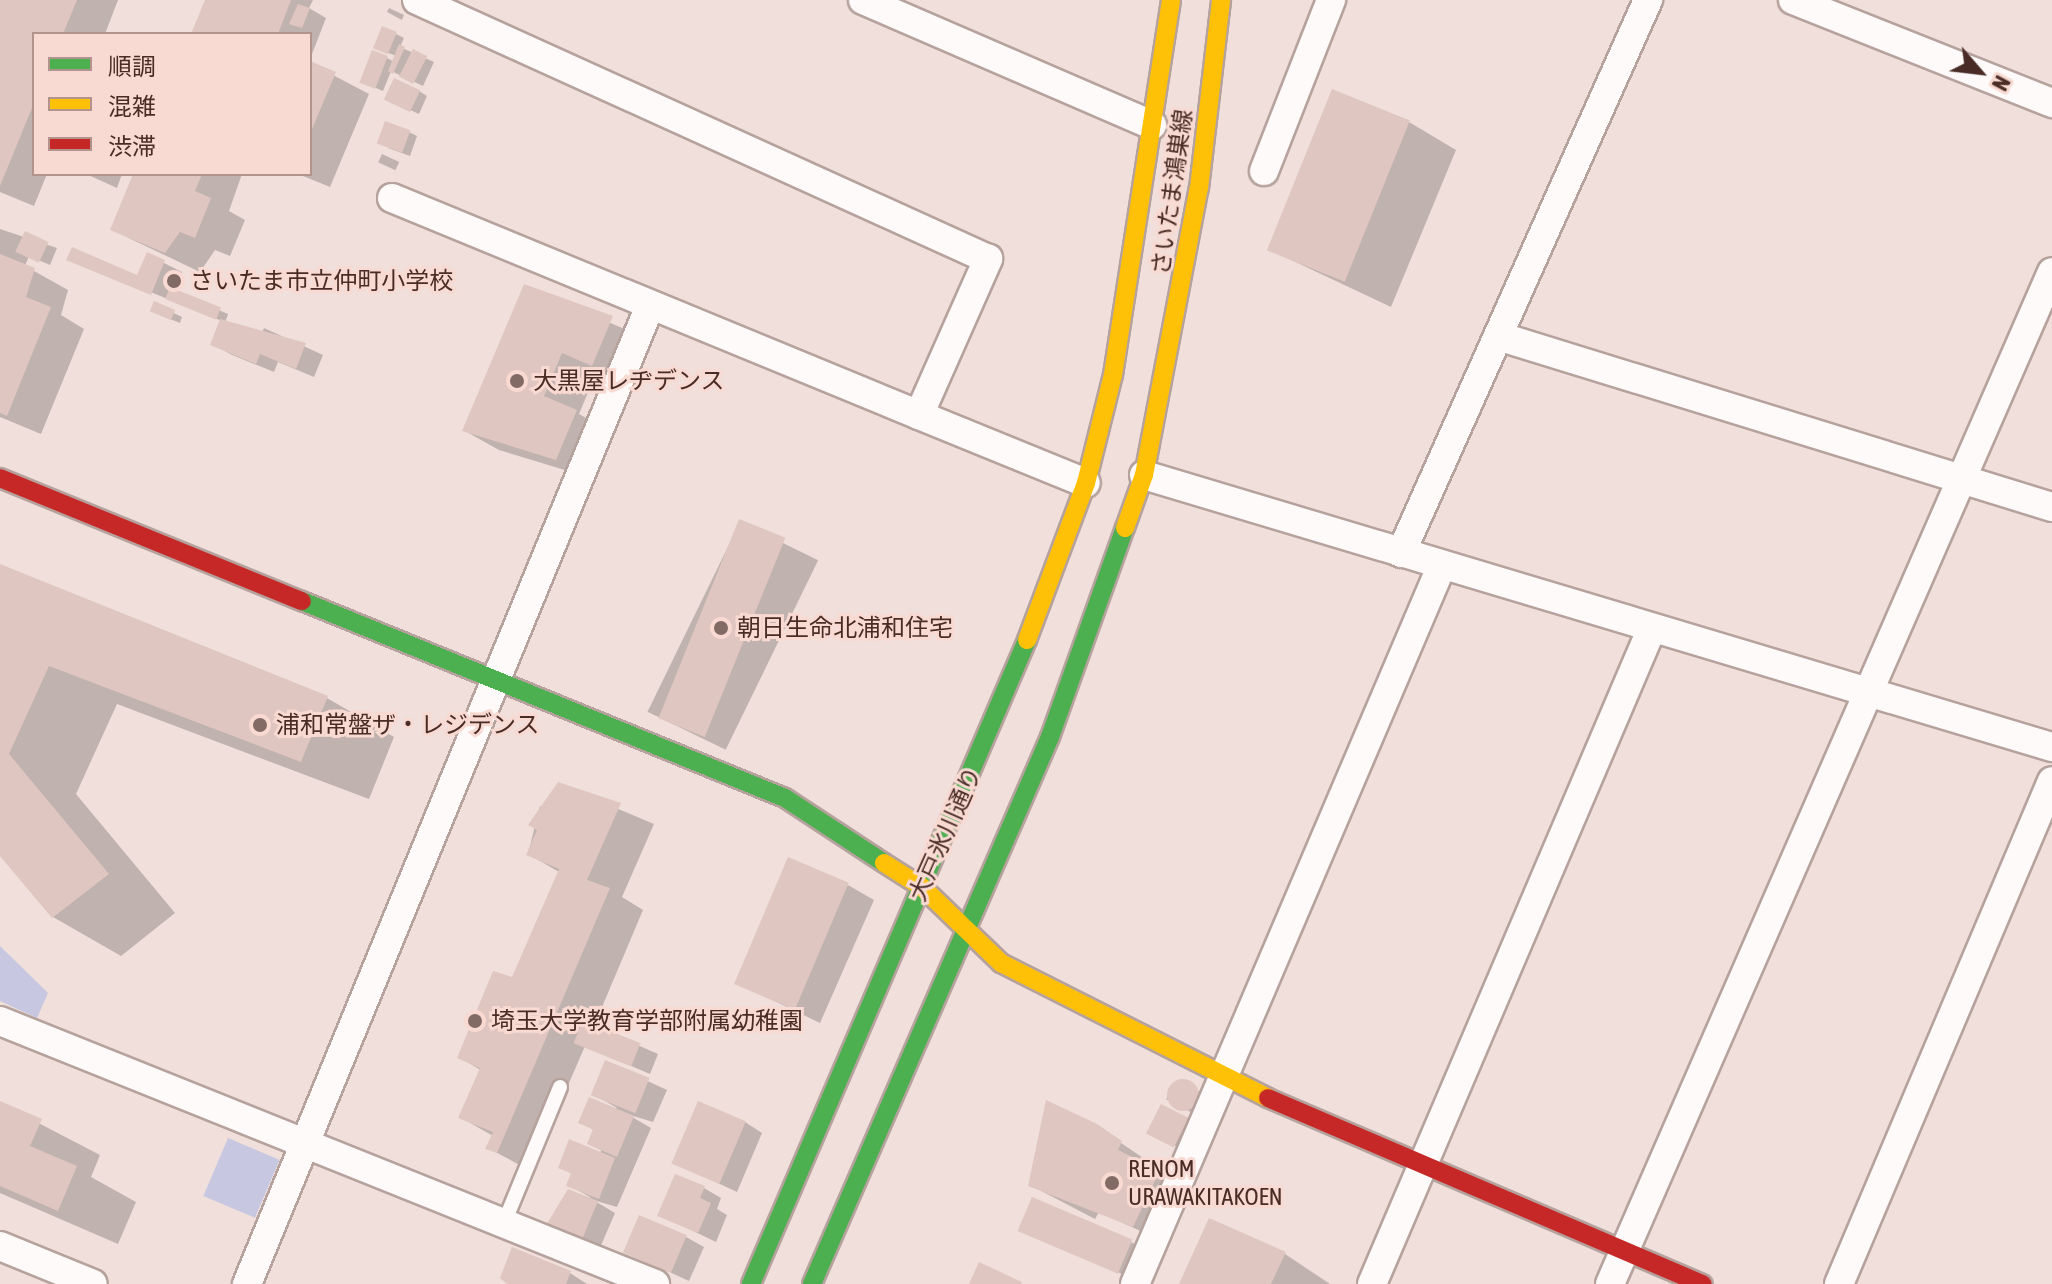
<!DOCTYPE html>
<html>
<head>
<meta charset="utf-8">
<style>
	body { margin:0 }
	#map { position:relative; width:2052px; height:1284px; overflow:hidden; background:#f0dfda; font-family:"Asap Condensed","Noto Sans JP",sans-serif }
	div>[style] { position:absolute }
	.green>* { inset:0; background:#c7c7e2; transform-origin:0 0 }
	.shadow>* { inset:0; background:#0003; transform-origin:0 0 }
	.building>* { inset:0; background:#e0c6c0; transform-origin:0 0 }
	.round { border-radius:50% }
	.roads { filter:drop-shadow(2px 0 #b6a29d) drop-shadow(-2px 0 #b6a29d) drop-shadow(0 2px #b6a29d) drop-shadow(0 -2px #b6a29d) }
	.lane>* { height:14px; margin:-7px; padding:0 7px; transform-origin:7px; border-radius:7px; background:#fdfaf9 }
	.street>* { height:28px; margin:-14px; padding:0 14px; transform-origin:14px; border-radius:14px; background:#fdfaf9 }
	.fast>* { height:18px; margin:-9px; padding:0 9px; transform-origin:9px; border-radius:9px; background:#4caf50 }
	.slow>* { height:18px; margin:-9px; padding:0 9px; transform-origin:9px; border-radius:9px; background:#ffc107 }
	.jam>* { height:18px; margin:-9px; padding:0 9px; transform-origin:9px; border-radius:9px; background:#c62828 }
	.dots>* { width:22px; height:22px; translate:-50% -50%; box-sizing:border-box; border:4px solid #f8dad2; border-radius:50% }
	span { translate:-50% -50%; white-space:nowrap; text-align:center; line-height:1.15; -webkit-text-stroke:6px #f8dad2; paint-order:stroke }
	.street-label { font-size:24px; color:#492c26 }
	.poi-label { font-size:24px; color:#492c26 }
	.left { translate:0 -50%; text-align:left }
	.legend { position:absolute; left:32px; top:32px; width:280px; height:144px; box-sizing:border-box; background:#f8dad2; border:2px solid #b2948d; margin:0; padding:10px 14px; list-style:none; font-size:24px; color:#492c26 }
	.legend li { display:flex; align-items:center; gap:16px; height:40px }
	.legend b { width:40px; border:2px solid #b2948d }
	.north { position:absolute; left:1940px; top:32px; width:80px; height:80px; -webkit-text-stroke:6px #f8dad2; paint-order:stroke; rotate:118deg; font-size:22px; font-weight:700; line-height:32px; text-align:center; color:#492c26 }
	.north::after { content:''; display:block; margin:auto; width:28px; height:36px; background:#492c26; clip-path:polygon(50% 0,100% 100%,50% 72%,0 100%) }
</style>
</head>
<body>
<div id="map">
	<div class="green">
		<div style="clip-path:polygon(0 946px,48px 993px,37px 1018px,0 1001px)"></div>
		<div style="left:228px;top:1138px;width:56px;height:63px;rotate:23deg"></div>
	</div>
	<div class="shadow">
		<div style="clip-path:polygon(0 0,118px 0,105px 34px,34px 34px,34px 174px,47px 174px,34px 206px,0 192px)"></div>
		<div style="clip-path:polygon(207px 0,313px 0,309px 8px,326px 18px,312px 54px,310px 34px,193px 34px)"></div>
		<div style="clip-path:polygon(389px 8px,404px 15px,402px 20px,387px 12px)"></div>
		<div style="clip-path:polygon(396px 34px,404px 38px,400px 47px,434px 62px,423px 86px,391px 71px,383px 91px,369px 85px,387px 58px,394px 62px,396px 56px,384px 51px)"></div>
		<div style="clip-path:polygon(310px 63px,369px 94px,330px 187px,298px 174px,310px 174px)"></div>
		<div style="clip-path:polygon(419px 91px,427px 96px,419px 114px,395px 103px)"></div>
		<div style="clip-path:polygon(1409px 122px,1456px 150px,1391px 307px,1268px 249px)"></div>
		<div style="clip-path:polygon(409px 132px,417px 136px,410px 156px,388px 148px)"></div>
		<div style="left:382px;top:154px;width:19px;height:9px;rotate:25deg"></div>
		<div style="clip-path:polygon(86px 174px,122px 174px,117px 188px)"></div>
		<div style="clip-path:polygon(135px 174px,242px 174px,229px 211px,245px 220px,230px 256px,215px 250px,200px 272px,112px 230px)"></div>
		<div style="clip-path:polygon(0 229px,57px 248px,50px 265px,29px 256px,25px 266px,68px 290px,61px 315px,84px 329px,41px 434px,0 417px)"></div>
		<div style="clip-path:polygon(148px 255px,182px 272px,174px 291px,228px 314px,225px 323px,260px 338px,264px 328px,323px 355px,314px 377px,278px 362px,274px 372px,230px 354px,213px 344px,222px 321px,69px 259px,139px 278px)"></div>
		<div style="clip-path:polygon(525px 287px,646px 338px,627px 384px,597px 371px,579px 414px,611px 432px,591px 478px,499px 450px,465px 431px)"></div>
		<div style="clip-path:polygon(155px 304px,182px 317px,180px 323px,160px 315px)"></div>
		<div style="left:740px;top:522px;width:87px;height:211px;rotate:26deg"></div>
		<div style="clip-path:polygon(0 566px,327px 698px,394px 737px,369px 799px,117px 704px,76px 794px,175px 913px,121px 956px,53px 917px,0 853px)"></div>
		<div style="clip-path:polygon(559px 784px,654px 824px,622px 897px,643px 910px,594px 1026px,658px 1054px,650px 1074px,585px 1046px,531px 1171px,488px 1148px,493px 1136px,460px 1117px,481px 1070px,460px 1058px,513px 980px,559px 872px,528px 854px,540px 806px,547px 810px)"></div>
		<div style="clip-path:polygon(848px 885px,874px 900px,820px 1023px,735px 982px)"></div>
		<div style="clip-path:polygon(606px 1062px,667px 1090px,653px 1122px,627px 1114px,651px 1128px,617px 1207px,593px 1200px,615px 1213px,599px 1250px,565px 1236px,590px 1197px,568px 1185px,572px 1174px,560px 1167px,602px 1151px,589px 1143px,594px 1130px,581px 1123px,617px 1108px,593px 1094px)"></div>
		<div style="clip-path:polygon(1181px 1079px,1227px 1111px,1219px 1127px,1166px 1099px)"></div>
		<div style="clip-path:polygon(0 1103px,100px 1155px,91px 1177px,136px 1202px,118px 1244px,0 1193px)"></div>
		<div style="left:1162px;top:1107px;width:59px;height:28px;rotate:28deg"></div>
		<div style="clip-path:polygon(745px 1122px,762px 1133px,737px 1192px,675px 1163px)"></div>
		<div style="clip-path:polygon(1121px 1143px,1185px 1186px,1160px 1240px,1099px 1212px,1095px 1219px,1030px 1185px)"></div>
		<div style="clip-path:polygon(704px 1188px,721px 1198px,717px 1209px,727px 1215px,716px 1242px,660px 1215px)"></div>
		<div style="clip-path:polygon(1020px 1230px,1131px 1242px,1157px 1257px,1145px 1284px)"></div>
		<div style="clip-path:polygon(686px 1237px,704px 1247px,689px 1281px,626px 1252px)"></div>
		<div style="clip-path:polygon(513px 1249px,570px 1273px,587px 1284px,509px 1284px)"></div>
		<div style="clip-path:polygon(1285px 1254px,1330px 1284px,1182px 1284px)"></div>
	</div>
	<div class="building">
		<div style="clip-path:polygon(0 0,77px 0,63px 34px,34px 34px,34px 103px,0 186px)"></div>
		<div style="clip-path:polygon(205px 0,291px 0,278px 34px,191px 34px)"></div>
		<div style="clip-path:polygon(298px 4px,310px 8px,302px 28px,289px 24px)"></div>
		<div style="left:382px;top:26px;width:16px;height:24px;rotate:22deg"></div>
		<div style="clip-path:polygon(399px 44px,405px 47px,393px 74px,388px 71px)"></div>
		<div style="left:413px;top:49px;width:16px;height:31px;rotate:27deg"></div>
		<div style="left:372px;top:50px;width:17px;height:35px;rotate:21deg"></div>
		<div style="clip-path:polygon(310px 61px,336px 72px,310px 134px)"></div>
		<div style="left:394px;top:78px;width:29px;height:24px;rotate:25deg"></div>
		<div style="left:1332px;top:89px;width:84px;height:174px;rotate:22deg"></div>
		<div style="left:385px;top:121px;width:27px;height:24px;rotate:20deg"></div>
		<div style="clip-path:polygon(133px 174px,202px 174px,195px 191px,211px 198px,195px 238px,180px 232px,165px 253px,110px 230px)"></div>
		<div style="left:25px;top:231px;width:26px;height:23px;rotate:25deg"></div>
		<div style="clip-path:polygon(72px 247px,137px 275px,147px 252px,165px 260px,151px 295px,66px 260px)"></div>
		<div style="clip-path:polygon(0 254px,35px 268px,26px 297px,51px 307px,7px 416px,0 413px)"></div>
		<div style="clip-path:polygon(524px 284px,613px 316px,592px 366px,562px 353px,544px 396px,577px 410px,556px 460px,462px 431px)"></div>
		<div style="left:170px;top:287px;width:55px;height:13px;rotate:22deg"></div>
		<div style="left:154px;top:301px;width:23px;height:11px;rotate:23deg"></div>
		<div style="clip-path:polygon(220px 319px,306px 343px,296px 369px,260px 354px,256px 364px,210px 345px)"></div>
		<div style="left:739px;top:519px;width:50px;height:215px;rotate:22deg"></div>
		<div style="clip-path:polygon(0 564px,328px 696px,301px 762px,49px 666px,9px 754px,109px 874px,52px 918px,0 856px)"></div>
		<div style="clip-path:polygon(558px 782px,621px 803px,587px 880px,610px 888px,497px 1153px,485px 1149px,493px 1132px,458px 1118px,480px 1068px,457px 1058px,493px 971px,512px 977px,559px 869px,526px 855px,537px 830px,528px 825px)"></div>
		<div style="left:788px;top:857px;width:66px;height:138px;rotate:23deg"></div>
		<div style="left:583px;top:1020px;width:62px;height:25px;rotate:22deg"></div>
		<div style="left:605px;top:1060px;width:48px;height:38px;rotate:22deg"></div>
		<div class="round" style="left:1167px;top:1079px;width:32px;height:32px"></div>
		<div style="clip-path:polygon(589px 1097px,634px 1116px,617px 1157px,587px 1144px,593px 1129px,578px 1123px)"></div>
		<div style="clip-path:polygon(1046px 1100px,1097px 1124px,1122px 1141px,1118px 1150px,1160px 1170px,1133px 1227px,1028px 1186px)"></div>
		<div style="clip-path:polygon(0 1101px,42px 1119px,30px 1146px,77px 1166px,58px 1211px,0 1186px)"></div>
		<div style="left:698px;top:1101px;width:52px;height:68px;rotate:23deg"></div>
		<div style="left:1161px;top:1104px;width:31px;height:33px;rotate:27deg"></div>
		<div style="clip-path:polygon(569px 1139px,615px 1158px,599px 1199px,566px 1186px,571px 1173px,558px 1168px)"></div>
		<div style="clip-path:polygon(675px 1174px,705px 1186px,700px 1198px,711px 1203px,698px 1233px,657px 1216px)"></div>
		<div style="clip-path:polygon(568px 1189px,598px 1201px,581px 1242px,545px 1227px)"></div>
		<div style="left:1032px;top:1197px;width:109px;height:37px;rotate:23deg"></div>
		<div style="left:639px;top:1215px;width:52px;height:41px;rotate:23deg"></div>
		<div style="clip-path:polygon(1209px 1218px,1286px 1252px,1271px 1284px,1179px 1284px)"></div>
		<div style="clip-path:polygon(512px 1247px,571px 1271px,566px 1284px,507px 1284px,500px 1278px)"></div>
		<div style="clip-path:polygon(979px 1262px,1022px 1282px,1021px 1284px,969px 1284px)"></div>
	</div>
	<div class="roads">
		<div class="lane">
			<div style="left:504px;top:1223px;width:147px;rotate:-67.6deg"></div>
		</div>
		<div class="street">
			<div style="left:863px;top:0;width:315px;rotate:23.4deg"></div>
			<div style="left:1793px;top:0;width:279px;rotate:21.7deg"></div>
			<div style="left:1264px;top:171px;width:184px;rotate:-68.6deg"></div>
			<div style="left:392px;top:198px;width:570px;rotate:22.38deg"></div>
			<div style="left:919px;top:415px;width:171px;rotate:-66.1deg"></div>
			<div style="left:988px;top:259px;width:627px;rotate:-155.6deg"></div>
			<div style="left:1498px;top:336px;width:580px;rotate:17.15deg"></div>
			<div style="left:919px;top:415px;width:180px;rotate:22.2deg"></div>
			<div style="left:1144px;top:475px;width:948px;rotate:16.68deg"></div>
			<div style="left:1401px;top:553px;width:606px;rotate:-65.93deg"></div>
			<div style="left:0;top:1021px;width:706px;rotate:21.88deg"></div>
			<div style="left:0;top:1246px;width:100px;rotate:22.2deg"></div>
			<div style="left:247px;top:1284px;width:1058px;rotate:-67.61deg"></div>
			<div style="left:1135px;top:1284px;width:782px;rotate:-66.88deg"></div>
			<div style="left:1372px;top:1284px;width:713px;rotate:-66.89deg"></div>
			<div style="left:1610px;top:1284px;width:1104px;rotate:-66.41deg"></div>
			<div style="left:1839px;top:1284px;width:546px;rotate:-67.05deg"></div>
		</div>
		<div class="fast">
			<div style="left:302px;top:601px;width:522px;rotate:22.19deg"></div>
			<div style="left:785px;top:798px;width:118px;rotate:33.3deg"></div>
			<div style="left:751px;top:1284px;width:701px;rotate:-66.8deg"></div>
			<div style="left:812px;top:1284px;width:597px;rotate:-66.49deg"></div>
			<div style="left:1050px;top:737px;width:222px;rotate:-70.3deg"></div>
		</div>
		<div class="slow">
			<div style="left:1125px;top:528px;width:56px;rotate:-70.3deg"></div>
			<div style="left:1144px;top:475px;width:292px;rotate:-79.2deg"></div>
			<div style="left:1199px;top:188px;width:189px;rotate:-83.3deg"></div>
			<div style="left:1027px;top:640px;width:168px;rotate:-69.4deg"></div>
			<div style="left:1086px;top:483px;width:111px;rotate:-76deg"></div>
			<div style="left:1113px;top:375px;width:379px;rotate:-81.2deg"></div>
			<div style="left:884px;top:863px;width:45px;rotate:32.3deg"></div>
			<div style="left:922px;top:887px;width:110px;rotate:43.9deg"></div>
			<div style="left:1001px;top:963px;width:299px;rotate:26.8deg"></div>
		</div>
		<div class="jam">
			<div style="left:0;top:478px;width:326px;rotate:22.2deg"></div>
			<div style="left:1268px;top:1098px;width:473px;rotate:23.2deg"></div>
		</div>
	</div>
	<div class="dots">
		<div style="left:174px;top:281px;background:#836b65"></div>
		<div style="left:517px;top:381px;background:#836b65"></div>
		<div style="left:721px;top:628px;background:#836b65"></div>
		<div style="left:260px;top:725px;background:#836b65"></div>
		<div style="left:475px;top:1021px;background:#836b65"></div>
		<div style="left:1112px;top:1183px;background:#836b65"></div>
	</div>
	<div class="street-label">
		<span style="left:1172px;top:192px;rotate:-82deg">さいたま鴻巣線</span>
		<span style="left:945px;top:834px;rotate:-66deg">大戸氷川通り</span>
	</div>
	<div class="poi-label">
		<span class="left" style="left:190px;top:281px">さいたま市立仲町小学校</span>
		<span class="left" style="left:533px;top:381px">大黒屋レヂデンス</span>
		<span class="left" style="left:737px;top:628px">朝日生命北浦和住宅</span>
		<span class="left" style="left:276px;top:725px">浦和常盤ザ・レジデンス</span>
		<span class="left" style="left:491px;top:1021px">埼玉大学教育学部附属幼稚園</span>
		<span class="left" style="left:1128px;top:1183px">RENOM<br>URAWAKITAKOEN</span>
	</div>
	<ul class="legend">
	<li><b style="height:10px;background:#4caf50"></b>順調</li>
	<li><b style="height:10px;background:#ffc107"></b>混雑</li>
	<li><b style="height:10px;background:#c62828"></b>渋滞</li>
	</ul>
	<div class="north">N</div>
</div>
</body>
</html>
